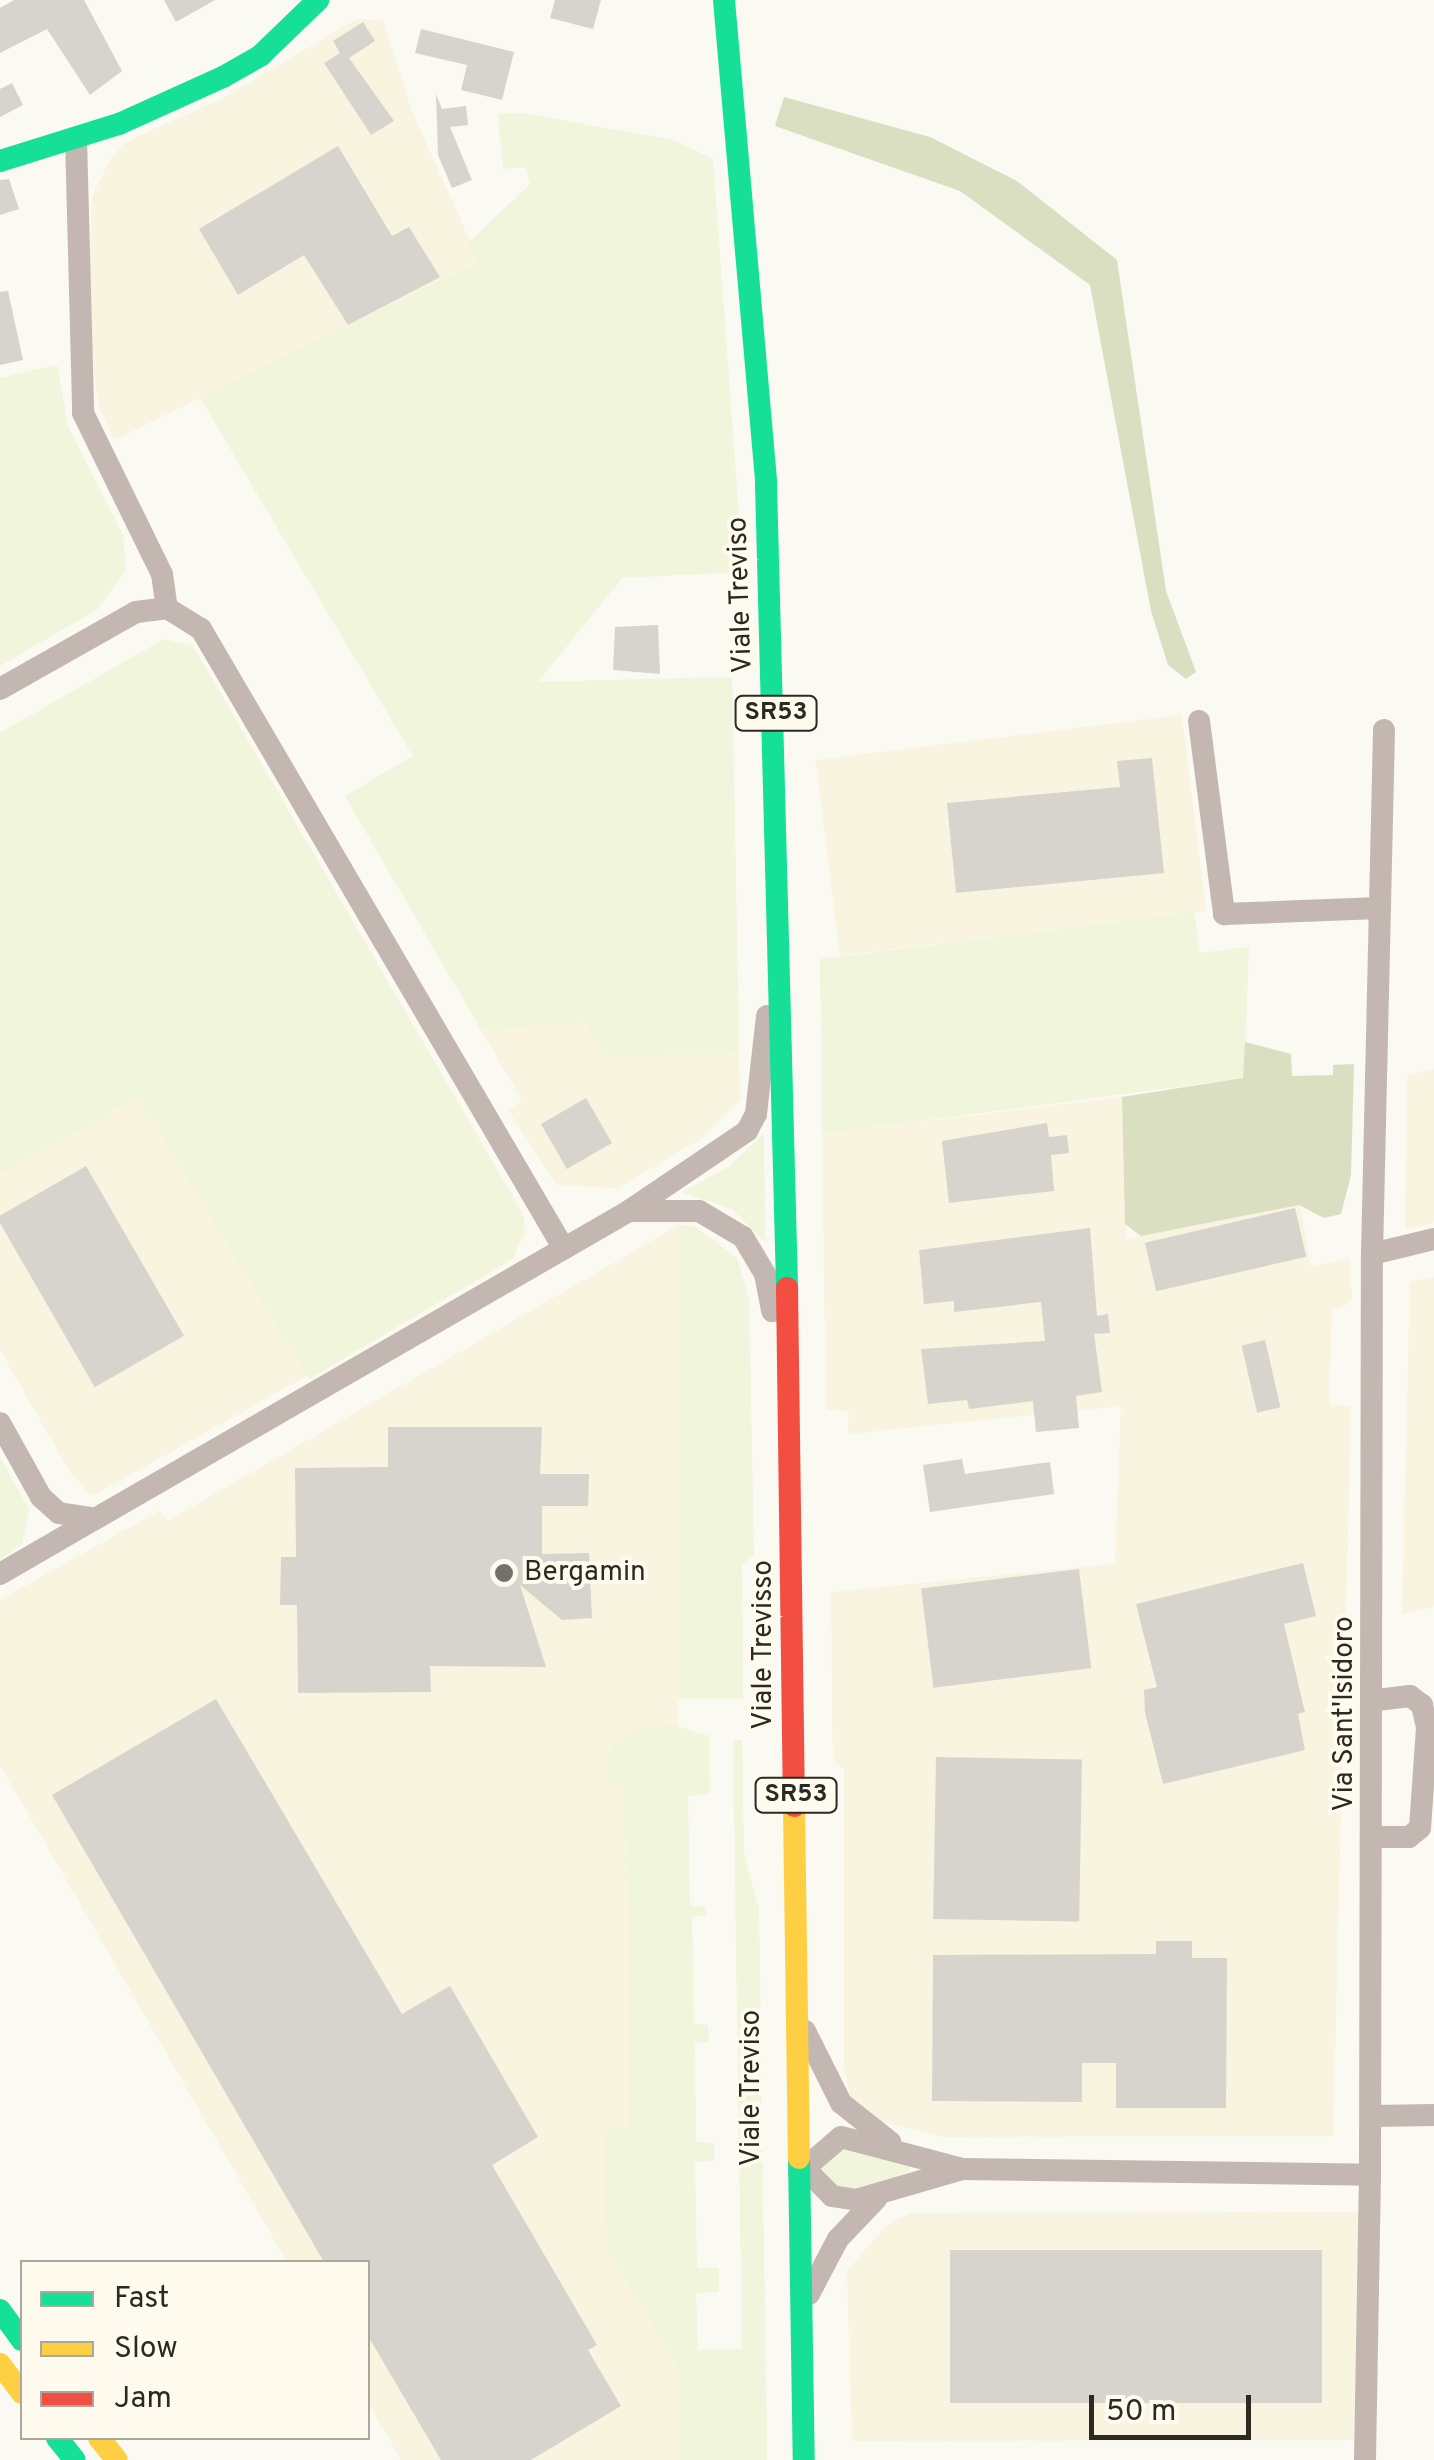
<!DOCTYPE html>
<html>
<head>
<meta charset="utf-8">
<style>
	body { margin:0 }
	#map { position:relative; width:1434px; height:2460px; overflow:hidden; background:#faf9f2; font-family:Overpass,sans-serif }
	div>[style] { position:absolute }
	.built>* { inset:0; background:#f8f4e0; transform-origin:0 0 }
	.green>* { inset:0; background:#f0f5db }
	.forest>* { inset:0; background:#d9dfc0 }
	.building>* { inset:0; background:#d6d4cd; transform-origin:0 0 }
	.street>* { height:22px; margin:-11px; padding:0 11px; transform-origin:11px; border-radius:11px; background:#c4b7b1 }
	.fast>* { height:22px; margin:-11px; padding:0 11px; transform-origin:11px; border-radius:11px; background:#16e098 }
	.slow>* { height:22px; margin:-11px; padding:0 11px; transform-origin:11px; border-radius:11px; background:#ffcf43 }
	.jam>* { height:22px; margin:-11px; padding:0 11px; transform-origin:11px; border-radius:11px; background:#f24e42 }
	.dots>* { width:28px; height:28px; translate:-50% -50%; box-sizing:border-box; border:5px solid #fefbee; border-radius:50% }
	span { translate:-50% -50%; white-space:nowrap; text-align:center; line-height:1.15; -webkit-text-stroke:8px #fefbee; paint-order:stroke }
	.shield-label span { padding:2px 8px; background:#fefbee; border:2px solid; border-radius:8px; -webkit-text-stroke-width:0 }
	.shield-label { font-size:25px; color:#2b2921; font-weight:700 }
	.street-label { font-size:28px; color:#2b2921 }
	.poi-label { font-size:28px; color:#2b2921 }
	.left { translate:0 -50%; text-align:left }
	.legend { position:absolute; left:20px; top:2260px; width:350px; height:180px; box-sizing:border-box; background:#fefbee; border:2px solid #aaa79c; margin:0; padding:12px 18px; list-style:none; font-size:30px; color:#2b2921 }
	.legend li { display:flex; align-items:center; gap:20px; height:50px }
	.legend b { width:50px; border:2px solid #aaa79c }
	.scale { position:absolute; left:1089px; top:2395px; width:162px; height:45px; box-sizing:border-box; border:5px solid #2b2921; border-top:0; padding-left:12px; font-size:30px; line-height:35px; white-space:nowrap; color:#2b2921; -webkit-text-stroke:8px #fefbee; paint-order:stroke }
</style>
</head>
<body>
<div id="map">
	<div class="built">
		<div style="clip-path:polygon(357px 19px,383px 21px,413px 114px,622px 578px,538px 682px,732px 677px,740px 1100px,702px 1138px,618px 1188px,556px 1185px,509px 1111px,522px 1100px,345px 796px,413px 756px,200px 398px,114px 440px,98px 403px,88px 319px,92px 198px,108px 163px,124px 143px,225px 97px)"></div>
		<div style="clip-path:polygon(164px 639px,193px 646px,521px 1210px,526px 1235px,503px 1266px,92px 1496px,70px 1472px,0 1350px,0 733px)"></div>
		<div style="left:1182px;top:715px;width:197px;height:369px;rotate:83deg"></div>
		<div style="clip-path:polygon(1434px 1069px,1434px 1223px,1405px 1230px,1407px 1076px)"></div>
		<div style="clip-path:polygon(1122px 1097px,1126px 1239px,1300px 1205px,1311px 1267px,1350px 1258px,1352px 1301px,1332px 1311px,1329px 1404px,1351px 1406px,1333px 2136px,944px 2137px,875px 2120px,850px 2095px,844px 2068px,844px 1769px,833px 1760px,831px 1592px,1115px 1564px,1121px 1406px,848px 1434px,849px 1411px,826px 1410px,822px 1134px)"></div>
		<div style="clip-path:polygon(679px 1225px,678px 1699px,694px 2460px,401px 2460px,368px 2402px,368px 2262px,287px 2262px,0 1765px,0 1600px,159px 1511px,168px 1521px)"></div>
		<div style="clip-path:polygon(1434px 1277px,1434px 1607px,1402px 1614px,1410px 1282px)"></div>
		<div style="clip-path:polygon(1359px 2212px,1354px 2440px,852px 2441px,847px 2271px,885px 2227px,910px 2213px)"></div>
	</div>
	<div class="green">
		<div style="clip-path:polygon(522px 113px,673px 140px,713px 159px,743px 572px,622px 578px,537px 682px,732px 677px,739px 1053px,606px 1055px,584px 1021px,482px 1031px,345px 796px,413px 756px,200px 397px,478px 263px,469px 242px,530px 184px,525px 167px,503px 169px,498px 114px)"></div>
		<div style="clip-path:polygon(57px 365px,68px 427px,123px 535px,126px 569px,98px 609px,0 666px,0 378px)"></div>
		<div style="clip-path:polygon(164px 639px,193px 646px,525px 1220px,514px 1258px,309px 1379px,138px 1097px,0 1173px,0 733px)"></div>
		<div style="clip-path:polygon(1194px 912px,1200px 953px,1249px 947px,1244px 1078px,822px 1134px,820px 959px)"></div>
		<div style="clip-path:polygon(764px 1133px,765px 1242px,732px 1209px,682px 1192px,728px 1167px)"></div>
		<div style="clip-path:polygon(679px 1225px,694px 1226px,737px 1258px,749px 1300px,754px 1554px,742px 1565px,743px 1699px,678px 1699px)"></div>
		<div style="clip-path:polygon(0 1457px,29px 1509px,22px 1544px,0 1560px)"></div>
		<div style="clip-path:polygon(673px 1725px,709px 1736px,710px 1794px,688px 1796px,690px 1906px,706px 1906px,706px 1915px,692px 1916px,694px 2024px,708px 2025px,709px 2042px,695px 2043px,696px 2142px,714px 2143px,714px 2161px,695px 2162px,697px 2268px,719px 2268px,719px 2292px,696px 2293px,698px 2350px,742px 2349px,733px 1740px,742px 1740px,744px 1854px,759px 1910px,767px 2460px,682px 2460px,680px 2371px,606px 2247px,605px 2130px,628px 2129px,626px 1786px,608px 1785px,610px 1747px,635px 1729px)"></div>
		<div style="clip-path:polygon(847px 2146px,910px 2163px,910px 2171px,866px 2191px,831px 2188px,816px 2161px)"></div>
	</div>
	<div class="forest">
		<div style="clip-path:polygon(784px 97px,930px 137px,1017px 181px,1117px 260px,1166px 591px,1196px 672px,1186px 679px,1168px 665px,1151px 611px,1090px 285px,960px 191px,775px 126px)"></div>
		<div style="clip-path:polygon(1245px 1042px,1291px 1054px,1292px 1076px,1333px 1075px,1333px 1065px,1354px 1064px,1351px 1175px,1341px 1214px,1324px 1218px,1299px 1205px,1141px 1236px,1125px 1224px,1122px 1097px,1243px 1078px)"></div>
	</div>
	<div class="building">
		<div style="clip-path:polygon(14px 0,84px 0,122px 71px,90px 95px,47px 29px,0 53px,0 8px)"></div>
		<div style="clip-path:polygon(164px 0,215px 0,176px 22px)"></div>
		<div style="clip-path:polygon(555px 0,601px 0,593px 29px,550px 18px)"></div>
		<div style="clip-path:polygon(363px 22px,375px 41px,349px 58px,394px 121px,371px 135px,324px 63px,340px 53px,333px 41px)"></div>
		<div style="clip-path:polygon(421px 29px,514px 52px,502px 100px,461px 90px,467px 65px,415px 53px)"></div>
		<div style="clip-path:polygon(12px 83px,23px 105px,0 117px,0 89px)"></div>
		<div style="clip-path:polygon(436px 94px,442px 109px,466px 106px,468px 125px,450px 127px,472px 180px,452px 188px,438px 155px)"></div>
		<div style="clip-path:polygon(338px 146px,392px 236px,409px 227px,440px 277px,348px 325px,304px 255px,238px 295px,199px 229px)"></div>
		<div style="clip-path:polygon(9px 179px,19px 209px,0 215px,0 180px)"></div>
		<div style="clip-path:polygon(8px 291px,23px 360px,0 365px,0 292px)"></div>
		<div style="clip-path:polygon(658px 625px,660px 674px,613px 670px,615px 627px)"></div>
		<div style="clip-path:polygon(1152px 758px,1164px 873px,956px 893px,947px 803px,1120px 787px,1117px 761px)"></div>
		<div style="left:586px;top:1098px;width:52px;height:52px;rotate:60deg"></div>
		<div style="clip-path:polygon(1047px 1123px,1049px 1137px,1067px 1135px,1069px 1153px,1051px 1155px,1054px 1191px,949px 1203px,942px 1141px)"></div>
		<div style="left:86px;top:1166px;width:196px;height:103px;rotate:60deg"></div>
		<div style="left:1295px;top:1208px;width:50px;height:154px;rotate:77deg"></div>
		<div style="clip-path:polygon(1090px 1228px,1097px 1316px,1108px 1314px,1110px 1333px,1094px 1334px,1102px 1392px,1076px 1396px,1079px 1428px,1036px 1432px,1033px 1401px,969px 1409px,967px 1400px,928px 1404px,921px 1349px,1045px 1341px,1041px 1302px,954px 1312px,954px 1301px,924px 1304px,919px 1250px)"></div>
		<div style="left:1265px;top:1340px;width:69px;height:24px;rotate:77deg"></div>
		<div style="clip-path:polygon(388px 1427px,542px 1427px,540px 1474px,589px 1474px,588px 1506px,542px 1506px,542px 1554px,589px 1553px,592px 1618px,562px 1620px,520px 1585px,546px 1667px,430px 1666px,431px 1692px,298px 1693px,297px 1605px,280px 1605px,281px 1557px,296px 1557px,295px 1468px,388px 1467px)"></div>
		<div style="clip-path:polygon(962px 1459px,965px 1474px,1050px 1462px,1054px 1494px,930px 1512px,923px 1465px)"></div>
		<div style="clip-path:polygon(1303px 1563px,1316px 1616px,1284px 1624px,1305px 1712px,1298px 1714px,1305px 1750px,1163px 1784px,1145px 1713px,1144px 1690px,1157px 1687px,1136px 1604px)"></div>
		<div style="left:1079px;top:1569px;width:100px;height:159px;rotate:83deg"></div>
		<div style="clip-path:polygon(216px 1699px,402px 2014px,450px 1986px,538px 2137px,492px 2165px,597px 2345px,588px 2350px,621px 2406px,531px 2460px,441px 2460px,368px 2336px,368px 2262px,324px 2262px,52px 1795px)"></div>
		<div style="left:936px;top:1757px;width:146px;height:162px;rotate:1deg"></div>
		<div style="clip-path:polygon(1156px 1941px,1192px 1941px,1192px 1958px,1227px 1958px,1226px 2108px,1116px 2108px,1116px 2063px,1082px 2063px,1082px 2102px,932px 2101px,933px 1955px,1156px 1954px)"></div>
		<div style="left:950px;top:2250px;width:372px;height:153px"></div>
	</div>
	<div class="street">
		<div style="left:76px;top:138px;width:275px;rotate:88.5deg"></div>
		<div style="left:83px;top:413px;width:179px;rotate:63.9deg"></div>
		<div style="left:162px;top:574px;width:34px;rotate:82deg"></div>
		<div style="left:167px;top:608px;width:40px;rotate:32deg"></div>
		<div style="left:201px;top:629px;width:718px;rotate:59.65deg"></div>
		<div style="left:0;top:689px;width:156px;rotate:-29.5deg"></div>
		<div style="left:136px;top:612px;width:31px;rotate:-7deg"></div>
		<div style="left:1199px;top:721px;width:195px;rotate:82.6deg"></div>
		<div style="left:1224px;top:914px;width:155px;rotate:-2.2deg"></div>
		<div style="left:1384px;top:730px;width:524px;rotate:91.31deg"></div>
		<div style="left:1372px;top:1254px;width:64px;rotate:-13.6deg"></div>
		<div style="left:767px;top:1016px;width:99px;rotate:96.4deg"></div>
		<div style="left:756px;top:1114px;width:19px;rotate:118deg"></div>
		<div style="left:747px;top:1131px;width:143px;rotate:145.9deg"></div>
		<div style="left:629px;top:1211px;width:70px"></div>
		<div style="left:699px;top:1211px;width:51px;rotate:30.6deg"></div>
		<div style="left:743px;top:1237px;width:43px;rotate:59.3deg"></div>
		<div style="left:765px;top:1274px;width:38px;rotate:79deg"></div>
		<div style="left:0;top:1423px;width:85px;rotate:61deg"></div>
		<div style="left:41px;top:1497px;width:24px;rotate:42deg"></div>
		<div style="left:59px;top:1513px;width:36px;rotate:9deg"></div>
		<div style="left:95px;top:1519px;width:616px;rotate:-29.98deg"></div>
		<div style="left:0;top:1574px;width:110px;rotate:-30.1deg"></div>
		<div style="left:1375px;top:1837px;width:34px"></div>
		<div style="left:1409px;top:1837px;width:14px;rotate:-39deg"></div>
		<div style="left:1420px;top:1828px;width:101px;rotate:-86deg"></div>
		<div style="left:1427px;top:1727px;width:23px;rotate:-103deg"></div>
		<div style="left:1422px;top:1705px;width:15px;rotate:-143deg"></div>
		<div style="left:1410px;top:1696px;width:33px;rotate:173deg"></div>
		<div style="left:805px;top:2031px;width:80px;rotate:63.4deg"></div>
		<div style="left:841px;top:2103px;width:63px;rotate:38.5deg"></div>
		<div style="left:1372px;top:2116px;width:62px;rotate:-0.9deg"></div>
		<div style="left:800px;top:2164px;width:45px;rotate:45deg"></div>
		<div style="left:832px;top:2196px;width:24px;rotate:9deg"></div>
		<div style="left:856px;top:2200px;width:110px;rotate:-16.3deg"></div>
		<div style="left:799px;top:2173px;width:55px;rotate:-40.6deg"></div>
		<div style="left:841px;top:2137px;width:125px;rotate:14.8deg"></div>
		<div style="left:962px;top:2169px;width:408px;rotate:0.8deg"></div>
		<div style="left:1370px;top:2175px;width:921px;rotate:-89.88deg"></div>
		<div style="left:809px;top:2294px;width:62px;rotate:-62.2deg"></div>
		<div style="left:838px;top:2239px;width:55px;rotate:-46.5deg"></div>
		<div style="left:1365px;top:2460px;width:285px;rotate:-89deg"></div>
	</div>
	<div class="fast">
		<div style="left:724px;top:0;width:486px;rotate:85deg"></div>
		<div style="left:766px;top:484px;width:804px;rotate:88.5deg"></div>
		<div style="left:0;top:161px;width:125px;rotate:-17.3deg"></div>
		<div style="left:119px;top:124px;width:114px;rotate:-24.3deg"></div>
		<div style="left:223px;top:77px;width:43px;rotate:-29.6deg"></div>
		<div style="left:260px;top:56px;width:81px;rotate:-44deg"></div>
		<div style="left:799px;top:2158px;width:302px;rotate:89.1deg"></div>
		<div style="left:0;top:2310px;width:37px;rotate:54deg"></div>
		<div style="left:57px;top:2438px;width:28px;rotate:51deg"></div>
	</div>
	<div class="slow">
		<div style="left:794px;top:1806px;width:352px;rotate:89.2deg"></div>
		<div style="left:0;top:2364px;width:36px;rotate:53deg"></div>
		<div style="left:99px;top:2438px;width:28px;rotate:51deg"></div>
	</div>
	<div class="jam">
		<div style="left:787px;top:1288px;width:518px;rotate:89.23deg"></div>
	</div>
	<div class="dots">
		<div style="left:504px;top:1573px;background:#73726a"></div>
	</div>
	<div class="shield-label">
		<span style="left:776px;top:713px">SR53</span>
		<span style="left:796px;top:1795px">SR53</span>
	</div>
	<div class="street-label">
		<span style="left:741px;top:595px;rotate:-92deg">Viale Treviso</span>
		<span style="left:764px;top:1645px;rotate:-90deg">Viale Trevisso</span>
		<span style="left:1345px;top:1714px;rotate:-90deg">Via Sant'Isidoro</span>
		<span style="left:752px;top:2088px;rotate:-90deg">Viale Treviso</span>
	</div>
	<div class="poi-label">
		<span class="left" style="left:524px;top:1573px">Bergamin</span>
	</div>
	<ul class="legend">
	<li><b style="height:12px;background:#16e098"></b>Fast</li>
	<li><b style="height:12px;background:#ffcf43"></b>Slow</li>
	<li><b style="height:12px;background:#f24e42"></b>Jam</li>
	</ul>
	<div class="scale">50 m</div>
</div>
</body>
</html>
